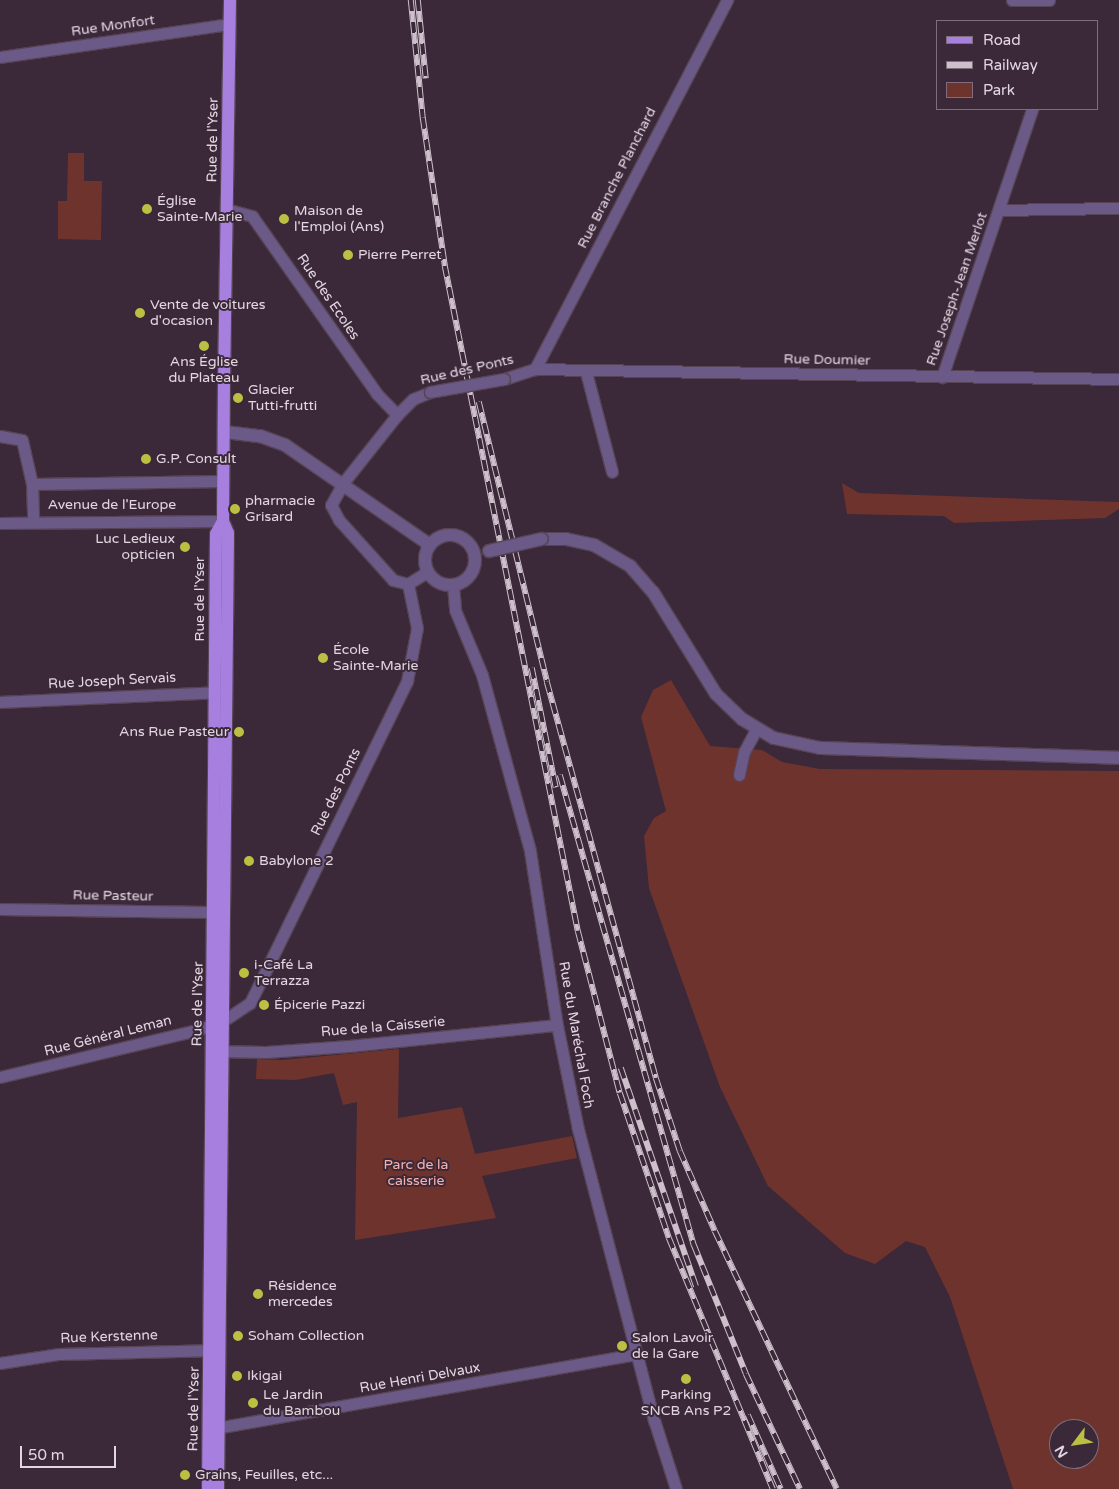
<!DOCTYPE html>
<html>
<head>
<meta charset="utf-8">
<style>
	body { margin:0 }
	#map { position:relative; width:1119px; height:1489px; overflow:hidden; background:#3b2839; font-family:"Varela Round",sans-serif }
	div>[style] { position:absolute }
	.green>* { inset:0; background:#6f332e }
	.roads { filter:drop-shadow(1px 0 #564454) drop-shadow(-1px 0 #564454) drop-shadow(0 1px #564454) drop-shadow(0 -1px #564454) }
	.minor>* { height:11px; margin:-5.5px; padding:0 5.5px; transform-origin:5.5px; border-radius:5.5px; background:#6b5988 }
	.tertiary>* { height:12px; margin:-6px; padding:0 6px; transform-origin:6px; border-radius:6px; background:#6b5988 }
	.tertiary>.ring { margin:-6px; padding:0; box-sizing:content-box; background:none; border:12px solid #6b5988; border-radius:50% }
	.primary>* { height:12px; margin:-6px; padding:0 6px; transform-origin:6px; border-radius:6px; background:#a67fdf }
	.rail>* { height:5.5px; margin-top:-2.75px; transform-origin:0; background:repeating-linear-gradient(90deg,#3b2839 0 11px,#cdc0cb 0 22px); box-sizing:border-box; border-block:1px solid #cdc0cb }
	.bridges { filter:drop-shadow(1px 0 #564454) drop-shadow(-1px 0 #564454) drop-shadow(0 1px #564454) drop-shadow(0 -1px #564454) }
	.minor-bridge>* { height:11px; margin:-5.5px; padding:0 5.5px; transform-origin:5.5px; border-radius:5.5px; background:#6b5988 }
	.tertiary-bridge>* { height:12px; margin:-6px; padding:0 6px; transform-origin:6px; border-radius:6px; background:#6b5988 }
	.dots>* { width:14px; height:14px; translate:-50% -50%; box-sizing:border-box; border:2px solid #3b2839; border-radius:50% }
	span { translate:-50% -50%; white-space:nowrap; text-align:center; line-height:1.15; -webkit-text-stroke:4px #3b2839; paint-order:stroke }
	.street-label { font-size:14px; color:#e2d6e0 }
	.poi-label { font-size:14px; color:#e2d6e0 }
	.left { translate:0 -50%; text-align:left }
	.right { translate:-100% -50%; text-align:right }
	.park-label { font-size:14px; color:#f7b2aa }
	.legend { position:absolute; left:936px; top:20px; width:162px; height:90px; box-sizing:border-box; background:#3b2839; border:1px solid #7e6e7c; margin:0; padding:6px 9px; list-style:none; font-size:15px; color:#e2d6e0 }
	.legend li { display:flex; align-items:center; gap:10px; height:25px }
	.legend b { width:25px; border:1px solid #7e6e7c }
	.north { position:absolute; left:1049px; top:1419px; width:50px; height:50px; box-sizing:border-box; background:#3b2839; border:1px solid #7e6e7c; border-radius:50%; rotate:239deg; font-size:14px; font-weight:700; line-height:20px; text-align:center; color:#e2d6e0 }
	.north::after { content:''; display:block; margin:auto; width:18px; height:22px; background:#bdbf43; clip-path:polygon(50% 0,100% 100%,50% 72%,0 100%) }
	.scale { position:absolute; left:20px; top:1446px; width:96px; height:22px; box-sizing:border-box; border:2px solid #e2d6e0; border-top:0; padding-left:6px; font-size:15px; line-height:18px; white-space:nowrap; color:#e2d6e0; -webkit-text-stroke:4px #3b2839; paint-order:stroke }
</style>
</head>
<body>
<div id="map">
	<div class="green">
		<div style="clip-path:polygon(68px 153px,84px 153px,84px 181px,102px 181px,101px 240px,58px 239px,58px 201px,67px 201px)"></div>
		<div style="clip-path:polygon(842px 483px,859px 493px,1119px 502px,1119px 509px,1105px 518px,954px 523px,944px 516px,847px 514px)"></div>
		<div style="clip-path:polygon(evenodd,671px 680px,710px 746px,762px 750px,782px 762px,820px 769px,1119px 771px,1119px 1489px,1013px 1489px,950px 1297px,925px 1247px,906px 1241px,875px 1264px,845px 1253px,768px 1186px,720px 1087px,649px 888px,644px 836px,654px 818px,666px 811px,641px 717px,653px 690px,671px 680px,1059px 1429px,1089px 1429px,1089px 1459px,1059px 1459px,1059px 1429px)"></div>
		<div style="clip-path:polygon(399px 1049px,398px 1118px,462px 1107px,475px 1154px,572px 1136px,577px 1158px,482px 1176px,496px 1218px,355px 1240px,357px 1102px,343px 1105px,334px 1073px,295px 1080px,256px 1079px,257px 1059px,282px 1060px)"></div>
	</div>
	<div class="roads">
		<div class="minor">
			<div style="left:1012px;top:0;width:37px"></div>
			<div style="left:0;top:57px;width:232px;rotate:-8.2deg"></div>
			<div style="left:226px;top:209px;width:27px;rotate:15deg"></div>
			<div style="left:252px;top:216px;width:218px;rotate:54.9deg"></div>
			<div style="left:377px;top:394px;width:29px;rotate:46deg"></div>
			<div style="left:999px;top:210px;width:120px;rotate:-1deg"></div>
			<div style="left:535px;top:369px;width:416px;rotate:-62.5deg"></div>
			<div style="left:586px;top:372px;width:103px;rotate:75.4deg"></div>
			<div style="left:942px;top:377px;width:283px;rotate:-71.4deg"></div>
			<div style="left:504px;top:379px;width:33px;rotate:-18deg"></div>
			<div style="left:535px;top:369px;width:584px;rotate:0.98deg"></div>
			<div style="left:0;top:436px;width:22px;rotate:10deg"></div>
			<div style="left:22px;top:440px;width:45px;rotate:77.2deg"></div>
			<div style="left:32px;top:484px;width:37px;rotate:88deg"></div>
			<div style="left:32px;top:484px;width:191px;rotate:-0.9deg"></div>
			<div style="left:0;top:523px;width:223px;rotate:-0.5deg"></div>
			<div style="left:427px;top:572px;width:22px;rotate:148deg"></div>
			<div style="left:408px;top:584px;width:16px;rotate:-165deg"></div>
			<div style="left:393px;top:580px;width:81px;rotate:-132deg"></div>
			<div style="left:339px;top:520px;width:17px;rotate:-118deg"></div>
			<div style="left:331px;top:505px;width:25px;rotate:-61deg"></div>
			<div style="left:343px;top:483px;width:87px;rotate:-51.5deg"></div>
			<div style="left:397px;top:415px;width:23px;rotate:-45deg"></div>
			<div style="left:413px;top:399px;width:18px;rotate:-22deg"></div>
			<div style="left:453px;top:585px;width:25px;rotate:85deg"></div>
			<div style="left:455px;top:610px;width:70px;rotate:67.4deg"></div>
			<div style="left:482px;top:675px;width:182px;rotate:74.7deg"></div>
			<div style="left:530px;top:851px;width:176px;rotate:81.2deg"></div>
			<div style="left:557px;top:1025px;width:106px;rotate:78.6deg"></div>
			<div style="left:578px;top:1129px;width:301px;rotate:75.4deg"></div>
			<div style="left:654px;top:1420px;width:72px;rotate:72.3deg"></div>
			<div style="left:0;top:702px;width:222px;rotate:-2.6deg"></div>
			<div style="left:739px;top:775px;width:24px;rotate:-78deg"></div>
			<div style="left:744px;top:752px;width:26px;rotate:-62deg"></div>
			<div style="left:0;top:909px;width:221px;rotate:0.8deg"></div>
			<div style="left:214px;top:1051px;width:52px;rotate:1.1deg"></div>
			<div style="left:266px;top:1052px;width:83px;rotate:-4.1deg"></div>
			<div style="left:349px;top:1046px;width:209px;rotate:-5.8deg"></div>
			<div style="left:0;top:1077px;width:203px;rotate:-13.4deg"></div>
			<div style="left:197px;top:1030px;width:28px;rotate:-19deg"></div>
			<div style="left:223px;top:1021px;width:32px;rotate:-34deg"></div>
			<div style="left:250px;top:1003px;width:358px;rotate:-64deg"></div>
			<div style="left:407px;top:681px;width:54px;rotate:-79.3deg"></div>
			<div style="left:417px;top:628px;width:45px;rotate:-101.6deg"></div>
			<div style="left:0;top:1363px;width:60px;rotate:-8.7deg"></div>
			<div style="left:59px;top:1354px;width:159px;rotate:-1.4deg"></div>
			<div style="left:211px;top:1429px;width:433px;rotate:-10deg"></div>
		</div>
		<div class="tertiary">
			<div style="left:225px;top:432px;width:35px;rotate:7deg"></div>
			<div style="left:260px;top:436px;width:27px;rotate:20deg"></div>
			<div style="left:285px;top:445px;width:176px;rotate:34.6deg"></div>
			<div class="ring" style="left:425px;top:535px;width:38px;height:38px"></div>
			<div style="left:542px;top:539px;width:24px"></div>
			<div style="left:566px;top:539px;width:29px;rotate:12deg"></div>
			<div style="left:594px;top:545px;width:42px;rotate:30.3deg"></div>
			<div style="left:630px;top:566px;width:35px;rotate:49deg"></div>
			<div style="left:653px;top:592px;width:120px;rotate:58.3deg"></div>
			<div style="left:716px;top:694px;width:36px;rotate:44deg"></div>
			<div style="left:742px;top:719px;width:37px;rotate:31deg"></div>
			<div style="left:774px;top:738px;width:47px;rotate:12.3deg"></div>
			<div style="left:820px;top:748px;width:299px;rotate:1.9deg"></div>
		</div>
		<div class="primary">
			<div style="left:208px;top:1489px;width:955px;rotate:-89.52deg"></div>
			<div style="left:216px;top:534px;width:15px;rotate:-62deg"></div>
			<div style="left:218px;top:1489px;width:956px;rotate:-89.4deg"></div>
			<div style="left:228px;top:533px;width:13px;rotate:-113deg"></div>
			<div style="left:223px;top:521px;width:139px;rotate:-89.6deg"></div>
			<div style="left:224px;top:382px;width:382px;rotate:-89.1deg"></div>
		</div>
	</div>
	<div class="rail">
		<div style="left:411px;top:0;width:119px;rotate:84.2deg"></div>
		<div style="left:423px;top:118px;width:150px;rotate:81.5deg"></div>
		<div style="left:445px;top:266px;width:678px;rotate:78.69deg"></div>
		<div style="left:578px;top:931px;width:167px;rotate:75.5deg"></div>
		<div style="left:620px;top:1093px;width:153px;rotate:71.3deg"></div>
		<div style="left:669px;top:1238px;width:272px;rotate:67.5deg"></div>
		<div style="left:418px;top:0;width:79px;rotate:84.2deg"></div>
		<div style="left:479px;top:402px;width:288px;rotate:76.3deg"></div>
		<div style="left:547px;top:682px;width:411px;rotate:74.6deg"></div>
		<div style="left:656px;top:1078px;width:77px;rotate:71.8deg"></div>
		<div style="left:680px;top:1151px;width:87px;rotate:66.4deg"></div>
		<div style="left:715px;top:1231px;width:285px;rotate:64.7deg"></div>
		<div style="left:532px;top:668px;width:122px;rotate:78.7deg"></div>
		<div style="left:560px;top:775px;width:489px;rotate:74.1deg"></div>
		<div style="left:694px;top:1245px;width:139px;rotate:68deg"></div>
		<div style="left:746px;top:1374px;width:127px;rotate:64.8deg"></div>
		<div style="left:621px;top:1068px;width:231px;rotate:71deg"></div>
		<div style="left:748px;top:1415px;width:81px;rotate:66deg"></div>
	</div>
	<div class="bridges">
		<div class="minor-bridge">
			<div style="left:430px;top:392px;width:75px;rotate:-10deg"></div>
		</div>
		<div class="tertiary-bridge">
			<div style="left:489px;top:551px;width:54px;rotate:-12.8deg"></div>
		</div>
	</div>
	<div class="dots">
		<div style="left:147px;top:209px;background:#bdbf43"></div>
		<div style="left:284px;top:219px;background:#bdbf43"></div>
		<div style="left:348px;top:255px;background:#bdbf43"></div>
		<div style="left:140px;top:313px;background:#bdbf43"></div>
		<div style="left:204px;top:346px;background:#bdbf43"></div>
		<div style="left:238px;top:398px;background:#bdbf43"></div>
		<div style="left:146px;top:459px;background:#bdbf43"></div>
		<div style="left:235px;top:509px;background:#bdbf43"></div>
		<div style="left:185px;top:547px;background:#bdbf43"></div>
		<div style="left:323px;top:658px;background:#bdbf43"></div>
		<div style="left:239px;top:732px;background:#bdbf43"></div>
		<div style="left:249px;top:861px;background:#bdbf43"></div>
		<div style="left:244px;top:973px;background:#bdbf43"></div>
		<div style="left:264px;top:1005px;background:#bdbf43"></div>
		<div style="left:258px;top:1294px;background:#bdbf43"></div>
		<div style="left:238px;top:1336px;background:#bdbf43"></div>
		<div style="left:622px;top:1346px;background:#bdbf43"></div>
		<div style="left:237px;top:1376px;background:#bdbf43"></div>
		<div style="left:686px;top:1379px;background:#bdbf43"></div>
		<div style="left:253px;top:1403px;background:#bdbf43"></div>
		<div style="left:185px;top:1475px;background:#bdbf43"></div>
	</div>
	<div class="street-label">
		<span style="left:113px;top:26px;rotate:-8deg">Rue Monfort</span>
		<span style="left:213px;top:140px;rotate:-89deg">Rue de l'Yser</span>
		<span style="left:617px;top:178px;rotate:-63deg">Rue Branche Planchard</span>
		<span style="left:957px;top:289px;rotate:-71deg">Rue Joseph-Jean Merlot</span>
		<span style="left:328px;top:297px;rotate:56deg">Rue des Ecoles</span>
		<span style="left:827px;top:360px;rotate:1deg">Rue Doumier</span>
		<span style="left:467px;top:370px;rotate:-13deg">Rue des Ponts</span>
		<span style="left:112px;top:505px">Avenue de l'Europe</span>
		<span style="left:200px;top:599px;rotate:-90deg">Rue de l'Yser</span>
		<span style="left:112px;top:681px;rotate:-3deg">Rue Joseph Servais</span>
		<span style="left:336px;top:792px;rotate:-64deg">Rue des Ponts</span>
		<span style="left:113px;top:896px;rotate:1deg">Rue Pasteur</span>
		<span style="left:198px;top:1004px;rotate:-89deg">Rue de l'Yser</span>
		<span style="left:383px;top:1027px;rotate:-5deg">Rue de la Caisserie</span>
		<span style="left:576px;top:1035px;rotate:80deg">Rue du Maréchal Foch</span>
		<span style="left:108px;top:1036px;rotate:-14deg">Rue Général Leman</span>
		<span style="left:109px;top:1337px;rotate:-2deg">Rue Kerstenne</span>
		<span style="left:420px;top:1378px;rotate:-10deg">Rue Henri Delvaux</span>
		<span style="left:194px;top:1409px;rotate:-89deg">Rue de l'Yser</span>
	</div>
	<div class="poi-label">
		<span class="left" style="left:157px;top:209px">Église<br>Sainte-Marie</span>
		<span class="left" style="left:294px;top:219px">Maison de<br>l'Emploi (Ans)</span>
		<span class="left" style="left:358px;top:255px">Pierre Perret</span>
		<span class="left" style="left:150px;top:313px">Vente de voitures<br>d'ocasion</span>
		<span style="left:204px;top:370px">Ans Église<br>du Plateau</span>
		<span class="left" style="left:248px;top:398px">Glacier<br>Tutti-frutti</span>
		<span class="left" style="left:156px;top:459px">G.P. Consult</span>
		<span class="left" style="left:245px;top:509px">pharmacie<br>Grisard</span>
		<span class="right" style="left:175px;top:547px">Luc Ledieux<br>opticien</span>
		<span class="left" style="left:333px;top:658px">École<br>Sainte-Marie</span>
		<span class="right" style="left:229px;top:732px">Ans Rue Pasteur</span>
		<span class="left" style="left:259px;top:861px">Babylone 2</span>
		<span class="left" style="left:254px;top:973px">i-Café La<br>Terrazza</span>
		<span class="left" style="left:274px;top:1005px">Épicerie Pazzi</span>
		<span class="left" style="left:268px;top:1294px">Résidence<br>mercedes</span>
		<span class="left" style="left:248px;top:1336px">Soham Collection</span>
		<span class="left" style="left:632px;top:1346px">Salon Lavoir<br>de la Gare</span>
		<span class="left" style="left:247px;top:1376px">Ikigai</span>
		<span class="left" style="left:263px;top:1403px">Le Jardin<br>du Bambou</span>
		<span style="left:686px;top:1403px">Parking<br>SNCB Ans P2</span>
		<span class="left" style="left:195px;top:1475px">Grains, Feuilles, etc...</span>
	</div>
	<div class="park-label">
		<span style="left:416px;top:1173px">Parc de la<br>caisserie</span>
	</div>
	<ul class="legend">
	<li><b style="height:6px;background:#a67fdf"></b>Road</li>
	<li><b style="height:6px;background:#cdc0cb"></b>Railway</li>
	<li><b style="height:14px;background:#6f332e"></b>Park</li>
	</ul>
	<div class="north">N</div>
	<div class="scale">50 m</div>
</div>
</body>
</html>
